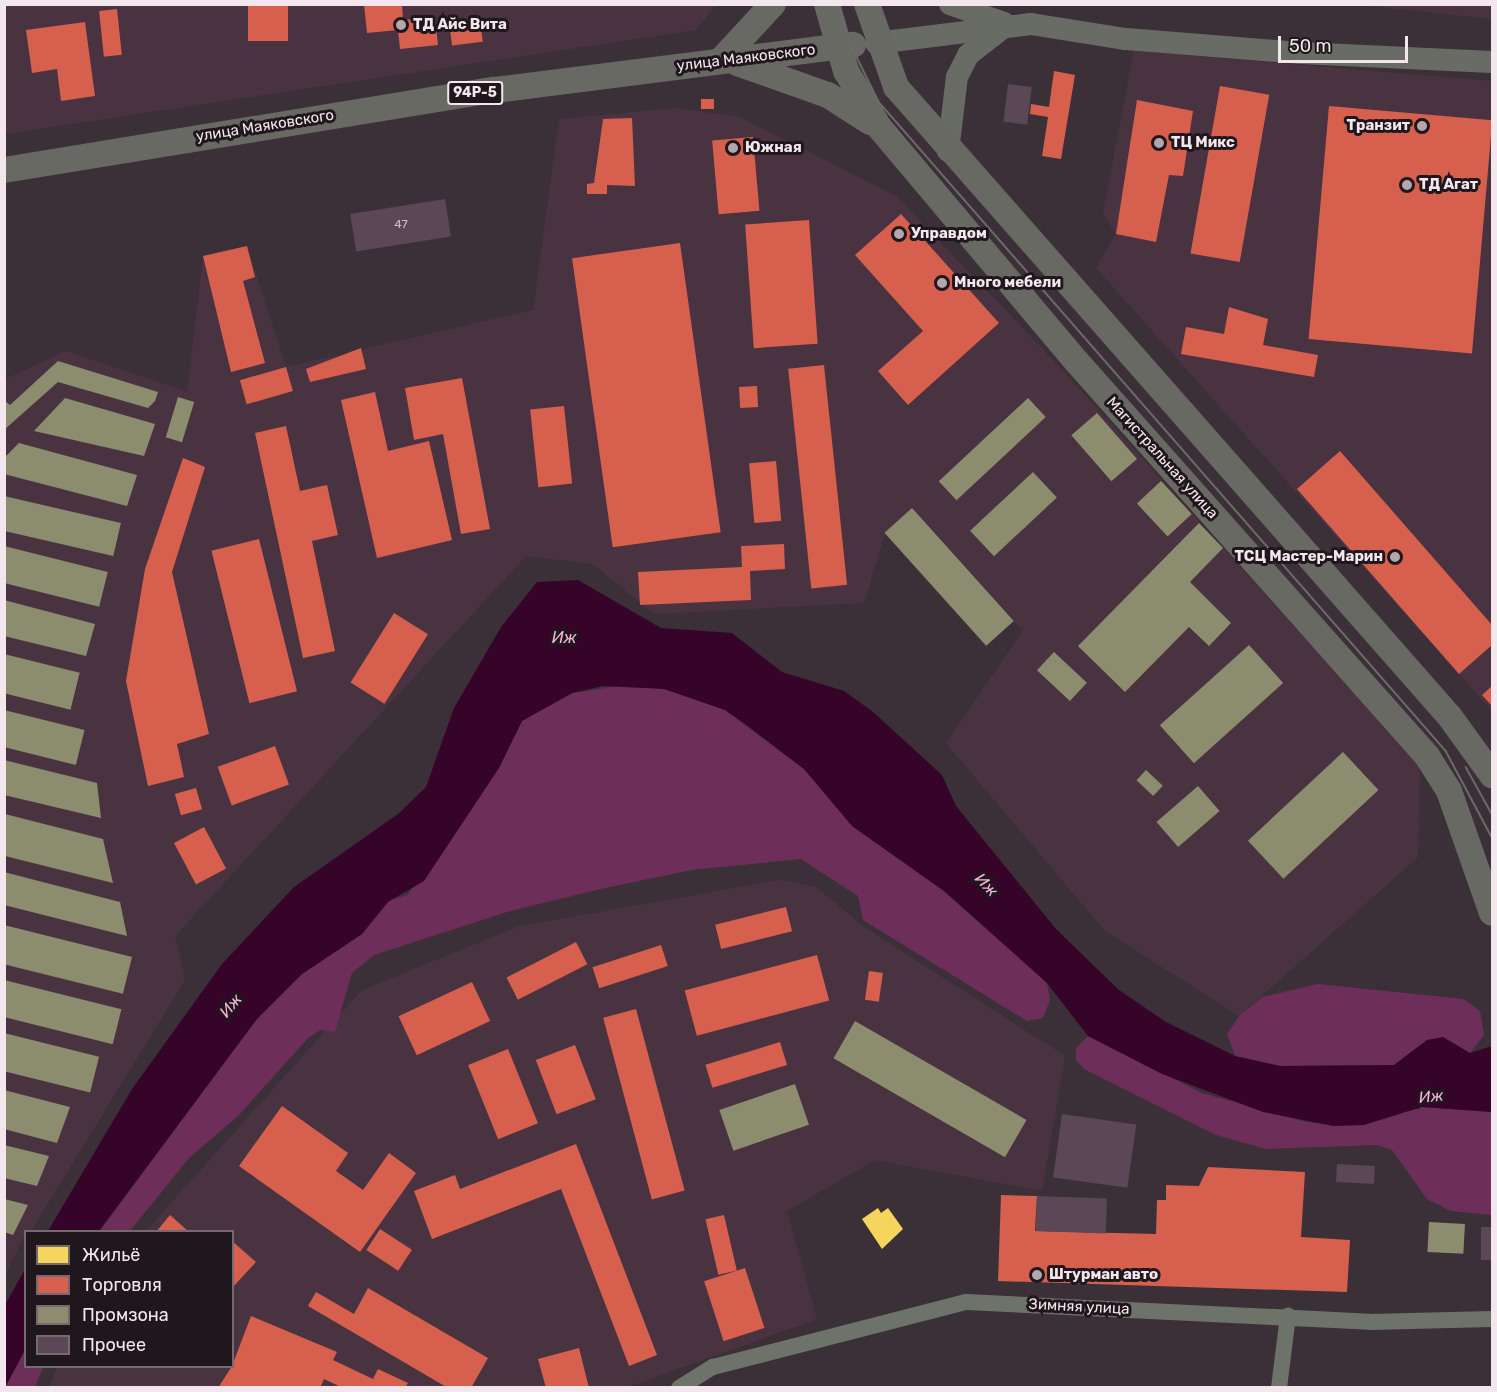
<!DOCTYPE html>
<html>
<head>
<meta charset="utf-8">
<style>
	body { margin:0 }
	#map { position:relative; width:1497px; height:1392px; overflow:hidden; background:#3b3037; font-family:Rubik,sans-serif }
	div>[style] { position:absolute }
	.built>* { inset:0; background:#4a3341 }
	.green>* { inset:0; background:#6d2e5a }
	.water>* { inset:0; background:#370429 }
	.homes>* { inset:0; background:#f6d55c }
	.shops>* { inset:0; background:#d6604d; transform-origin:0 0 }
	.industry>* { inset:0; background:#8c8c6e; transform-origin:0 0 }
	.building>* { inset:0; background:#5b4755; transform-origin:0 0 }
	.street>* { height:16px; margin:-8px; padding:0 8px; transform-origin:8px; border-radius:8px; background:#6e736a }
	.secondary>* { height:22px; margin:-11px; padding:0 11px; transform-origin:11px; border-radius:11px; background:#696c65 }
	.primary>* { height:26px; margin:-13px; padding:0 13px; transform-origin:13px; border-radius:13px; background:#686963 }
	.tram>* { height:1.5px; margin:-0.75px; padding:0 0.75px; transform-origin:0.75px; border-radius:0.75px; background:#6d6a6a }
	.dots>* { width:16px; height:16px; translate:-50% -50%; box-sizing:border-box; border:3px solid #20171d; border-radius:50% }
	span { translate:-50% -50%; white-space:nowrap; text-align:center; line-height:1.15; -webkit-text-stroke:6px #20171d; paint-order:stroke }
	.number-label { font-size:12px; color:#cdbec7 }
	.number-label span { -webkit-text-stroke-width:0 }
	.shield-label span { padding:2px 4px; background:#20171d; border:2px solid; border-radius:4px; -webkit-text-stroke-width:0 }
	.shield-label { font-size:14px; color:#f3e6ed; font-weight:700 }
	.poi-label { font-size:15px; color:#f3e6ed; font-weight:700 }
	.left { translate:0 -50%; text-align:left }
	.right { translate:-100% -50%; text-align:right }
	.street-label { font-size:15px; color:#f3e6ed }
	.water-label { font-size:16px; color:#f8b5df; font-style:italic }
	.frame { position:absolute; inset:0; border:6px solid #f3e6ed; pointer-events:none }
	.legend { position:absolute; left:24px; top:1230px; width:210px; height:138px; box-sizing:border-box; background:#20171d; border:2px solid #746a70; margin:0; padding:8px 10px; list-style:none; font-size:18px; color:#f3e6ed }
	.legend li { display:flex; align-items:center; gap:12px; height:30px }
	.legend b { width:30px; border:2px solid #746a70 }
	.scale { position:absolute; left:1278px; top:36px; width:130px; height:27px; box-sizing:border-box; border:3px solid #f3e6ed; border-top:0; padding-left:8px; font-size:18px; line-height:21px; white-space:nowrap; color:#f3e6ed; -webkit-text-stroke:4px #20171d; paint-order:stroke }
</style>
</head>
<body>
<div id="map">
	<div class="built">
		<div style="clip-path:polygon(4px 5px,716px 5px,696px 30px,5px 134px)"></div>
		<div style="clip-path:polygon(1362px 5px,1492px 5px,1492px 19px)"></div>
		<div style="clip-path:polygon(1134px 51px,1492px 81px,1492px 711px,1096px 268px,1116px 234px,1103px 213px)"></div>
		<div style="clip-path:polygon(676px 108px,740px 117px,896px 196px,1057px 364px,1420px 766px,1418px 857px,1239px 1016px,1104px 930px,946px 743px,1024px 629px,1013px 622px,986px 647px,885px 534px,864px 603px,654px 614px,593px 564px,526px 556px,175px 936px,185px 980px,31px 1231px,26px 1232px,5px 1275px,5px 379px,66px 351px,187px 392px,203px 256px,247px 246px,286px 367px,533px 310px,559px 119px)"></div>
		<div style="clip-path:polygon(780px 880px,816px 887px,864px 927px,1065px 1056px,1042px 1191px,875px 1160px,787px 1211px,817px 1319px,628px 1387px,49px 1388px,57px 1367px,232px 1366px,232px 1232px,146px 1231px,362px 990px,520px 926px)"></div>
	</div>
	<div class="green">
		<div style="clip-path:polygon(631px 684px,664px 689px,725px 710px,804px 769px,852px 826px,944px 891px,1047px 983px,1050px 1000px,1043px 1018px,1027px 1021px,863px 920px,858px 896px,801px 859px,692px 870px,605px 888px,510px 911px,374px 955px,352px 973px,335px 1032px,321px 1030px,308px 1038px,238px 1116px,189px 1158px,130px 1231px,99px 1232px,257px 1019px,302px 974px,362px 934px,388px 901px,407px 895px,499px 768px,522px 721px,573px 693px)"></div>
		<div style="clip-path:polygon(1318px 984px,1464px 999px,1480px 1011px,1484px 1035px,1470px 1053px,1427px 1040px,1394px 1065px,1280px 1066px,1235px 1056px,1227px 1034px,1239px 1016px,1262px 997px)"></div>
		<div style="clip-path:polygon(1088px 1036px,1202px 1093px,1302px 1121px,1334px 1126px,1422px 1107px,1492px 1112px,1492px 1215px,1451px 1211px,1427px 1199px,1392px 1150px,1378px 1145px,1266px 1149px,1216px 1135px,1084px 1069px,1076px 1060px,1076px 1048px)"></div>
		<div style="clip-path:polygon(25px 1350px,26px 1366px,43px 1367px,35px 1387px,5px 1388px)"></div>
	</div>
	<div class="water">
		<div style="clip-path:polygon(578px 580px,661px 628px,732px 633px,782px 672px,844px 691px,872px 711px,942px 775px,956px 806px,1056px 929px,1119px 990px,1166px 1022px,1235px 1056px,1280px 1066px,1394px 1065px,1427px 1040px,1443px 1037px,1470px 1053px,1492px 1046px,1492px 1112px,1422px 1107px,1364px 1125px,1334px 1126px,1263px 1112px,1162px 1074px,1088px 1036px,1047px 983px,944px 891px,852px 826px,804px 769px,745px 724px,725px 710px,664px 689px,603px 686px,572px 693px,522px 721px,499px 768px,424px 881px,388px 902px,362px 934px,302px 974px,257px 1019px,99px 1231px,48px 1231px,132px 1089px,222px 964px,294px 887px,398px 814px,426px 787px,454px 708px,501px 627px,537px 582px)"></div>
		<div style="clip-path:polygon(25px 1269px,25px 1350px,5px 1387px,5px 1305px)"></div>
	</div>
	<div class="homes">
		<div style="clip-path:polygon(878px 1208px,881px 1213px,888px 1208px,903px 1229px,882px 1249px,862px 1219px)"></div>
	</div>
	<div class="shops">
		<div style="left:248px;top:4px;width:40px;height:37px"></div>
		<div style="clip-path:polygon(364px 4px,402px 4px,403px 20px,435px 17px,438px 45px,400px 49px,398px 30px,367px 33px)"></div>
		<div style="left:117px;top:9px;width:46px;height:18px;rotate:84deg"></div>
		<div style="left:480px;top:19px;width:23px;height:31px;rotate:83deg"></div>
		<div style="clip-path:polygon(85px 22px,95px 96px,61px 101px,57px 69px,32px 73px,26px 30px)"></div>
		<div style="clip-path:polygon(1054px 71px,1075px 75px,1061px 159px,1042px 156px,1048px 117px,1030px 114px,1031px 104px,1049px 107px)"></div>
		<div style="left:1220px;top:86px;width:50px;height:170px;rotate:10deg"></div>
		<div style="left:701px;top:99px;width:13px;height:10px"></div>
		<div style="clip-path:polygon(1137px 100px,1193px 111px,1183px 176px,1169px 175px,1156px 242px,1116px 234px)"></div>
		<div style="left:1329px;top:106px;width:164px;height:234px;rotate:5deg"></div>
		<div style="clip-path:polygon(632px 118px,635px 186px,607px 185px,607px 194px,587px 194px,587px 184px,594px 183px,603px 119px)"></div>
		<div style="left:753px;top:137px;width:74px;height:41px;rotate:85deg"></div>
		<div style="clip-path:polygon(901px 214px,999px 323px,908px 405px,878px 371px,923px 331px,855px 255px)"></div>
		<div style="left:809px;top:220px;width:124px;height:64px;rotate:86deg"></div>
		<div style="left:680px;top:243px;width:292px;height:109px;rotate:82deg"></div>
		<div style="clip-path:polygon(247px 246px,255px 277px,243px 281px,265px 363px,231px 372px,203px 256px)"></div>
		<div style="clip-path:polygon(1229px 307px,1268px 319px,1263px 345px,1318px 355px,1314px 377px,1181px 354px,1186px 327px,1224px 334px)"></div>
		<div style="clip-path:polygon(361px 348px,366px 369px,310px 382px,306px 369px)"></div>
		<div style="left:824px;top:365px;width:221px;height:36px;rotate:84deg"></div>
		<div style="left:286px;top:367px;width:25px;height:48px;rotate:74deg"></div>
		<div style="clip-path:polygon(462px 378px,490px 529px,461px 534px,443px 434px,414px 440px,405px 388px)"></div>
		<div style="left:757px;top:386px;width:21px;height:18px;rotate:87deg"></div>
		<div style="clip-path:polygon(375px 392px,388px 451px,429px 441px,452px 540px,377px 558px,341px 400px)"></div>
		<div style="left:564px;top:406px;width:78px;height:34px;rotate:84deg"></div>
		<div style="clip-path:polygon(286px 426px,300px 491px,327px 485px,338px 535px,312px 541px,335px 651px,303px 658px,255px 433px)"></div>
		<div style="clip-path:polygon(1340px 451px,1492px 625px,1492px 645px,1459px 674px,1297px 489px)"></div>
		<div style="clip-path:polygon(183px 458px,205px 467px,172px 572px,209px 734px,177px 744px,184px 777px,148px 786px,126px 681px,145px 569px)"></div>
		<div style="left:776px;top:461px;width:60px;height:27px;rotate:85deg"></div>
		<div style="left:259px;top:539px;width:157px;height:49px;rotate:76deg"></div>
		<div style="clip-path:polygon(784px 544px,785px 569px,750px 571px,751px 600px,640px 605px,638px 572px,742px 567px,741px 546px)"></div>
		<div style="left:394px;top:613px;width:40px;height:82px;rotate:32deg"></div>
		<div style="clip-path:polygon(1492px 686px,1492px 706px,1482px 695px)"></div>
		<div style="left:275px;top:746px;width:41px;height:61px;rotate:70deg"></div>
		<div style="left:196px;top:788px;width:22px;height:22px;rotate:74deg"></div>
		<div style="left:204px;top:827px;width:47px;height:34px;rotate:62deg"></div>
		<div style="left:786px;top:907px;width:25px;height:73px;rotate:76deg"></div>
		<div style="left:576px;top:942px;width:25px;height:78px;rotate:63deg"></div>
		<div style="left:661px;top:945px;width:22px;height:72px;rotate:72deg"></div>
		<div style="left:817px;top:955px;width:47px;height:137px;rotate:75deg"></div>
		<div style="left:869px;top:971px;width:14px;height:29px;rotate:8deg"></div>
		<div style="left:472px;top:982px;width:43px;height:81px;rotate:65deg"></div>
		<div style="left:636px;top:1009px;width:188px;height:34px;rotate:75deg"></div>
		<div style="left:780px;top:1042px;width:24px;height:78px;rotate:73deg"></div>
		<div style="left:575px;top:1045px;width:58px;height:42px;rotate:69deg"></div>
		<div style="left:508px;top:1049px;width:80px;height:43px;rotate:68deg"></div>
		<div style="clip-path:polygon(282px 1106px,348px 1153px,336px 1171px,363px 1190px,389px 1153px,416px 1173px,360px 1252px,239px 1166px)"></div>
		<div style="clip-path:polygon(576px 1144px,657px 1355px,629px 1366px,561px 1189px,432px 1239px,414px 1191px,455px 1175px,460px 1189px)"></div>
		<div style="clip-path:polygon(1208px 1167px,1305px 1172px,1301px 1237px,1350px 1240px,1347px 1292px,998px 1281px,1001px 1195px,1037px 1196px,1035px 1231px,1156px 1234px,1157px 1200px,1166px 1200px,1166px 1185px,1199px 1186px)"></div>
		<div style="clip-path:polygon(170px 1215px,189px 1232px,156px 1232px)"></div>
		<div style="left:724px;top:1215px;width:57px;height:19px;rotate:77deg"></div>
		<div style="left:380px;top:1229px;width:38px;height:25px;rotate:33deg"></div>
		<div style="clip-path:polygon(232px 1241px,256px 1262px,232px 1288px)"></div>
		<div style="left:745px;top:1268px;width:63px;height:43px;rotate:72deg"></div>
		<div style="clip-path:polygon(368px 1288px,488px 1358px,471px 1388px,448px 1388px,308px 1306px,316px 1292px,354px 1314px)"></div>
		<div style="clip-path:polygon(251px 1316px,337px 1352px,333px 1360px,373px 1379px,378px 1369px,408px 1383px,405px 1388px,343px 1388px,324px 1379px,320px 1388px,218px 1388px,232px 1366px)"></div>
		<div style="clip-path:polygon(579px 1348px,589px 1388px,546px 1388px,538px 1359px)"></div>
	</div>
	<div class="industry">
		<div style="clip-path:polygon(58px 361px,158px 392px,155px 401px,148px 408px,58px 382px,4px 430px,4px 400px,10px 405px)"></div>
		<div style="left:178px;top:397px;width:17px;height:42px;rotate:17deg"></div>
		<div style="clip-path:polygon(65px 398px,155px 424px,144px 456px,34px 431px)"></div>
		<div style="left:1028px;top:398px;width:26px;height:122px;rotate:47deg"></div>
		<div style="left:1097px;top:413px;width:61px;height:34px;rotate:49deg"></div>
		<div style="clip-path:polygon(19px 443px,137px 475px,127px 506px,4px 474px,4px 458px)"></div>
		<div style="left:1033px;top:472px;width:35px;height:86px;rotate:47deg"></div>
		<div style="left:1161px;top:481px;width:45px;height:33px;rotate:47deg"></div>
		<div style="left:4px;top:496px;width:120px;height:34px;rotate:13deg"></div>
		<div style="left:912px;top:508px;width:152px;height:37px;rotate:48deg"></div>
		<div style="clip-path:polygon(1199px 523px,1223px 548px,1190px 582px,1231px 623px,1209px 646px,1189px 627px,1125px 692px,1078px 646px)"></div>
		<div style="left:4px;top:546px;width:107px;height:36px;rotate:14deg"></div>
		<div style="clip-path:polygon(4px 600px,95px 624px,86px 656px,4px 636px)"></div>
		<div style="left:1249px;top:645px;width:51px;height:120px;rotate:48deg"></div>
		<div style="left:1054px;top:652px;width:45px;height:25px;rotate:43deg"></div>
		<div style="left:4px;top:654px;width:78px;height:38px;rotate:14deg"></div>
		<div style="left:4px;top:710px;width:83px;height:36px;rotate:14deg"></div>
		<div style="left:1343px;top:752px;width:52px;height:130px;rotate:47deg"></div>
		<div style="clip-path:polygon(4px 760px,97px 783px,101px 818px,4px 795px)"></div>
		<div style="left:1146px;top:770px;width:23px;height:14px;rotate:43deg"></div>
		<div style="left:1198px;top:786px;width:33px;height:55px;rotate:49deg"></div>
		<div style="clip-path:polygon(5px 814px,103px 839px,113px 883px,5px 856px)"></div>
		<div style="clip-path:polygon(4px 872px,120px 902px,127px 936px,4px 905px)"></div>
		<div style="left:4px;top:925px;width:132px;height:38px;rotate:14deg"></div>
		<div style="left:4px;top:980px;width:121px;height:36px;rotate:14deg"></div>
		<div style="left:855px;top:1021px;width:198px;height:43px;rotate:30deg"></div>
		<div style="left:4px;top:1033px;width:98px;height:37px;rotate:14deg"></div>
		<div style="left:795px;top:1084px;width:43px;height:80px;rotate:71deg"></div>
		<div style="clip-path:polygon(4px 1090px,70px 1107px,57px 1143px,4px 1129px)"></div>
		<div style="clip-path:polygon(4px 1145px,49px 1156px,37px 1186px,4px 1178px)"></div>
		<div style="clip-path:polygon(4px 1199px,28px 1205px,13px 1235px,4px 1232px)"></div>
		<div style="left:1429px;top:1222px;width:36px;height:30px;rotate:3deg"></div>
	</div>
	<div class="building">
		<div style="left:1008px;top:84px;width:24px;height:38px;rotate:7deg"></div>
		<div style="left:445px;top:199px;width:38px;height:96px;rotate:81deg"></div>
		<div style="left:1062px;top:1114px;width:75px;height:64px;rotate:8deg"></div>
		<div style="left:1337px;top:1164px;width:38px;height:18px;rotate:3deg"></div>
		<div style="left:1037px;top:1196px;width:70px;height:35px;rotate:2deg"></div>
		<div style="left:1481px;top:1227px;width:11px;height:33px"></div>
	</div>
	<div class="street">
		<div style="left:679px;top:1388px;width:40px;rotate:-32deg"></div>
		<div style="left:713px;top:1367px;width:261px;rotate:-14.4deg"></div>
		<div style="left:966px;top:1302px;width:404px;rotate:2.8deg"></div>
		<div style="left:1370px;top:1322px;width:122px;rotate:-1.4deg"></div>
		<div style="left:1279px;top:1388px;width:73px;rotate:-82.9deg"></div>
	</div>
	<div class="secondary">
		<div style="left:950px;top:4px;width:57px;rotate:19.4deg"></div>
		<div style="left:876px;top:43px;width:156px;rotate:-7deg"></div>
		<div style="left:1031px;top:24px;width:96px;rotate:9deg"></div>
		<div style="left:1126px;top:39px;width:176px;rotate:4.6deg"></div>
		<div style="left:1301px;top:53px;width:191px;rotate:2.7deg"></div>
		<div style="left:948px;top:151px;width:75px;rotate:-83.1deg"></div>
		<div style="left:957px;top:77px;width:25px;rotate:-63deg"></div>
		<div style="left:968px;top:55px;width:46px;rotate:-37.9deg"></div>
	</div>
	<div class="primary">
		<div style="left:827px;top:4px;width:70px;rotate:74.2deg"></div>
		<div style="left:846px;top:71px;width:65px;rotate:59.5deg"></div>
		<div style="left:879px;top:127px;width:307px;rotate:49.9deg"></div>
		<div style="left:1077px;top:362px;width:527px;rotate:48.38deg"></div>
		<div style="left:1427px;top:756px;width:41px;rotate:57.8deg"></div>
		<div style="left:1449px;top:791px;width:129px;rotate:70.6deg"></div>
		<div style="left:867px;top:4px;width:88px;rotate:70.7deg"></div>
		<div style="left:896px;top:87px;width:839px;rotate:48.67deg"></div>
		<div style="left:1450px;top:717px;width:72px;rotate:54.1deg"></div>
		<div style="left:722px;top:59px;width:75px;rotate:-47.2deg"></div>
		<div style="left:737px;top:63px;width:96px;rotate:19.4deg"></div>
		<div style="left:828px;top:95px;width:50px;rotate:32.7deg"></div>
		<div style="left:4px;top:170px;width:497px;rotate:-9.3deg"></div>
		<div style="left:495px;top:90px;width:361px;rotate:-7.2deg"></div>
	</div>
	<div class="tram">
		<div style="left:839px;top:4px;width:41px;rotate:74.2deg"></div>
		<div style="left:850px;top:43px;width:66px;rotate:63.8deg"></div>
		<div style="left:879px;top:102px;width:862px;rotate:48.86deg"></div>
		<div style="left:1446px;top:751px;width:98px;rotate:61.9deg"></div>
		<div style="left:1466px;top:767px;width:54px;rotate:61deg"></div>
	</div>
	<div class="dots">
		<div style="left:401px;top:25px;background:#b3a6ad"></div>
		<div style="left:1422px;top:126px;background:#b3a6ad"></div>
		<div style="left:1159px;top:143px;background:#b3a6ad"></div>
		<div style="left:733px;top:148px;background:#b3a6ad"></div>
		<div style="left:1407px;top:185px;background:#b3a6ad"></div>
		<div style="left:899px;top:234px;background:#b3a6ad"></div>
		<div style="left:942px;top:283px;background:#b3a6ad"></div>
		<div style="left:1395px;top:557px;background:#b3a6ad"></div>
		<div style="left:1037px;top:1275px;background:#b3a6ad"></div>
	</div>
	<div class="number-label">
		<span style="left:401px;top:225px">47</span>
	</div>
	<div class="shield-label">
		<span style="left:475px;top:93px">94Р-5</span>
	</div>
	<div class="poi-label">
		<span class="left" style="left:413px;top:25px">ТД Айс Вита</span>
		<span class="right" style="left:1410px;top:126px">Транзит</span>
		<span class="left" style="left:1171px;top:143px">ТЦ Микс</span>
		<span class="left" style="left:745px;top:148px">Южная</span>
		<span class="left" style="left:1419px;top:185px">ТД Агат</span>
		<span class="left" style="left:911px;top:234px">Управдом</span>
		<span class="left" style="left:954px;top:283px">Много мебели</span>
		<span class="right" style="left:1383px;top:557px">ТСЦ Мастер-Марин</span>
		<span class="left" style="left:1049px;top:1275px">Штурман авто</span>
	</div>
	<div class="street-label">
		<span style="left:746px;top:58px;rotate:-7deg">улица Маяковского</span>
		<span style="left:265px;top:126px;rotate:-9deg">улица Маяковского</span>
		<span style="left:1162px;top:458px;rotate:48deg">Магистральная улица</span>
		<span style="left:1079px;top:1307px;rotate:3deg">Зимняя улица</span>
	</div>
	<div class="water-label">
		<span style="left:564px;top:638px">Иж</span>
		<span style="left:986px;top:885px;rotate:47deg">Иж</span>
		<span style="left:231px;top:1006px;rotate:-50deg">Иж</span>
		<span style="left:1431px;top:1097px;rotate:-6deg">Иж</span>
	</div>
	<div class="frame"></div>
	<ul class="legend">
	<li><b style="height:16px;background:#f6d55c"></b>Жильё</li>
	<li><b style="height:16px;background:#d6604d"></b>Торговля</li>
	<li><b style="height:16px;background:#8c8c6e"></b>Промзона</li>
	<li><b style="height:16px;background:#5b4755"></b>Прочее</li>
	</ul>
	<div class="scale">50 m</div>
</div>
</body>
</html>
